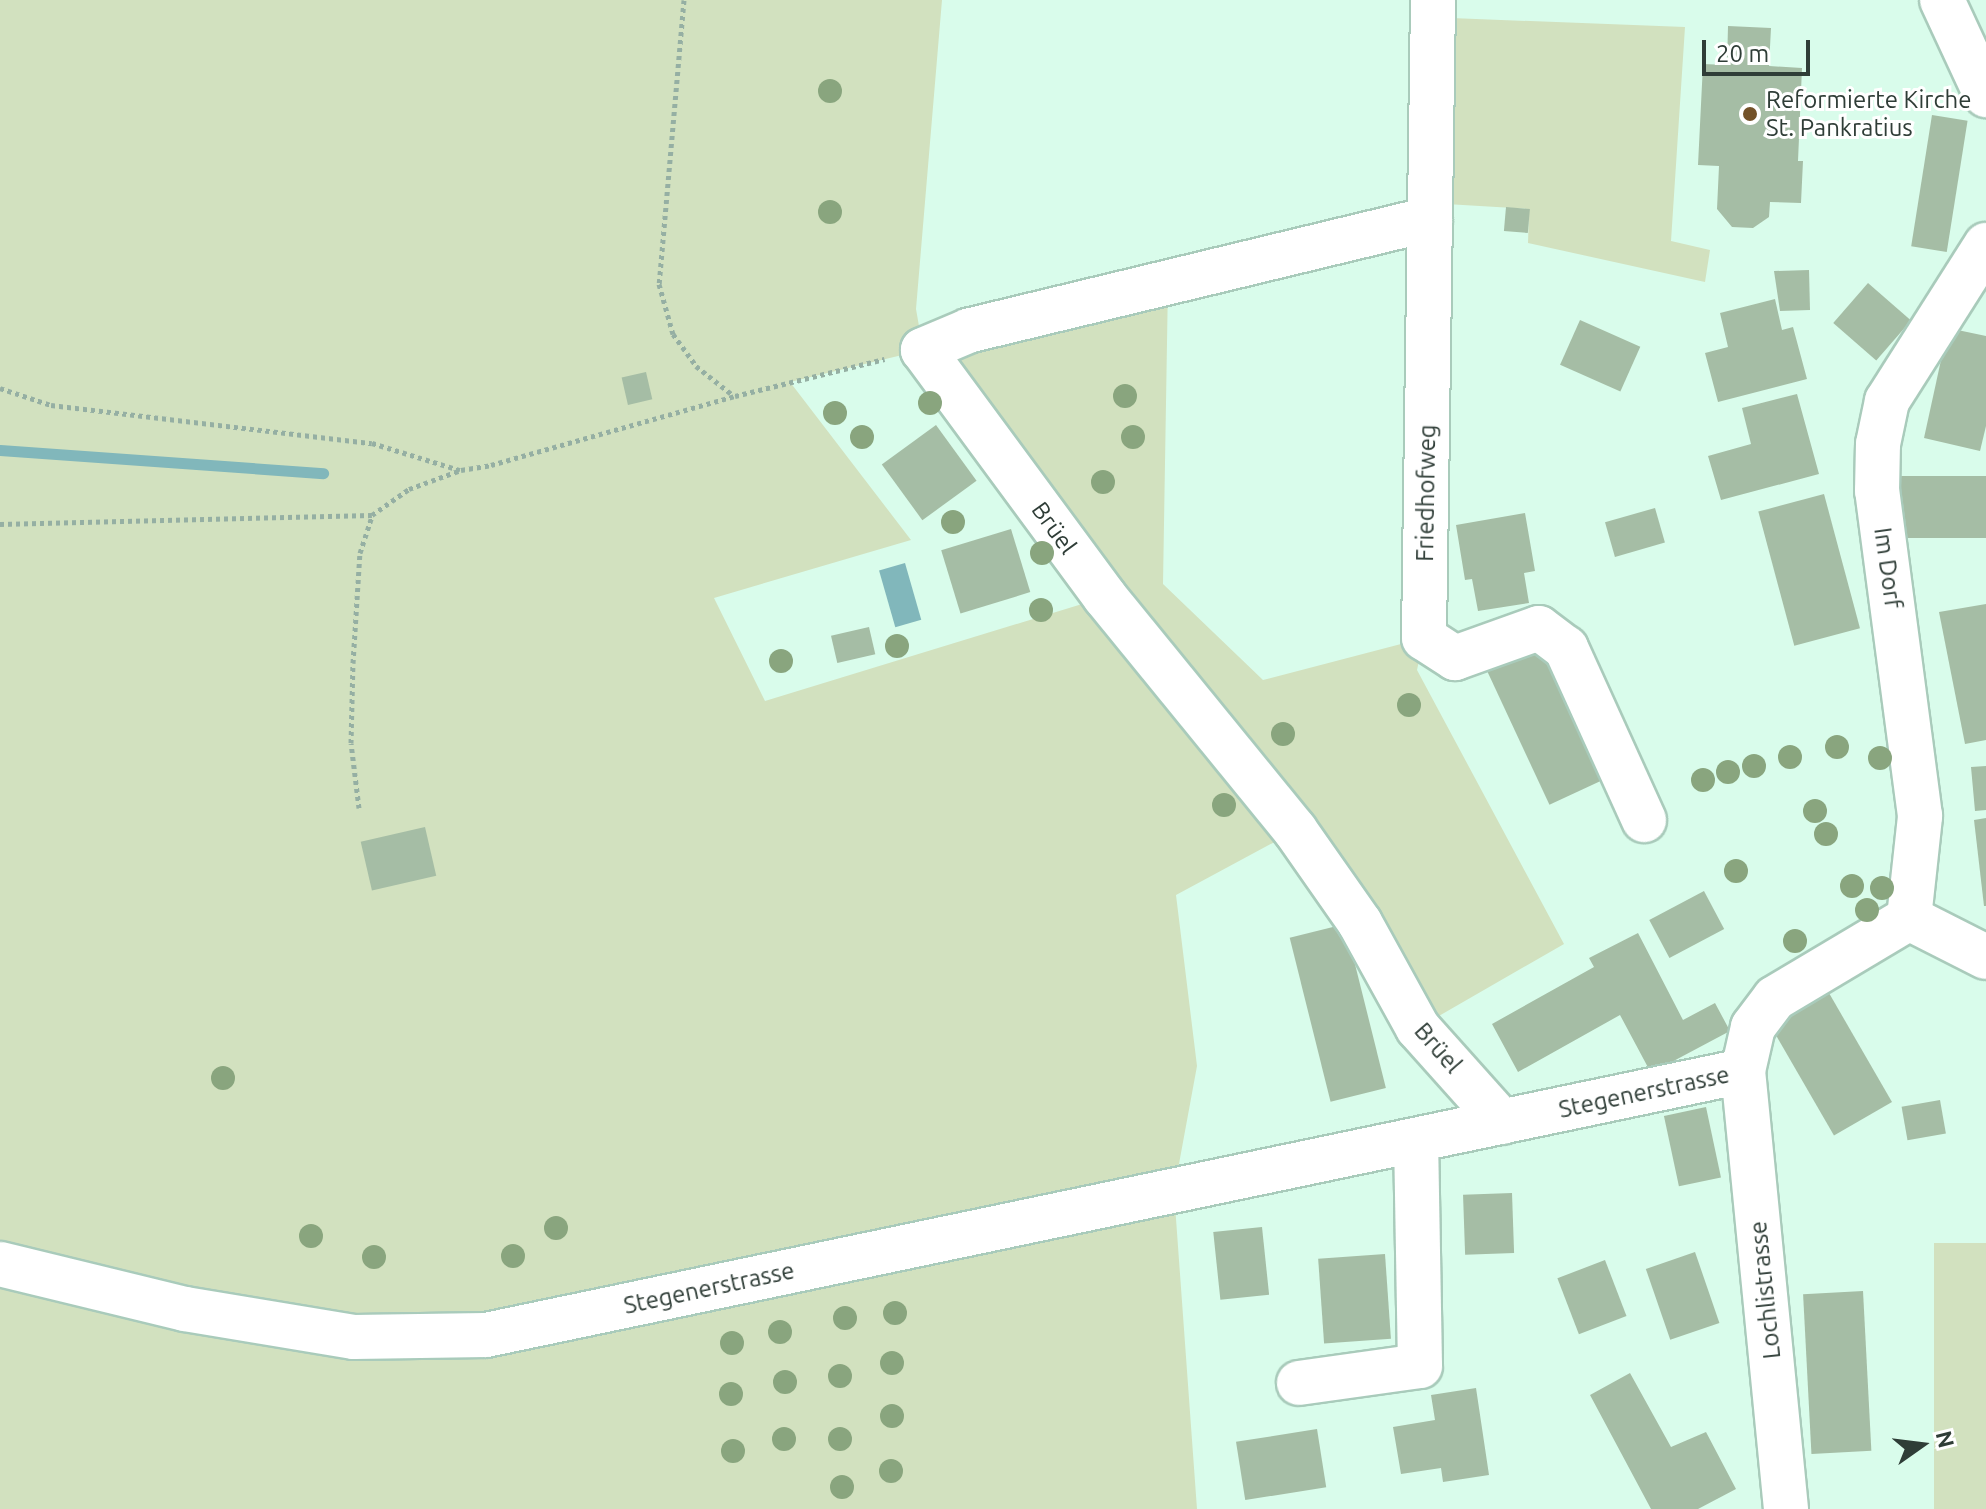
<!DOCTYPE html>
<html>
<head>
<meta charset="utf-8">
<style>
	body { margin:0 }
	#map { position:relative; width:1986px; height:1509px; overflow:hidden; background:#d9fceb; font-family:Ubuntu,sans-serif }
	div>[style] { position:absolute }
	.green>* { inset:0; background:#d2e1bf; transform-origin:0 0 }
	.water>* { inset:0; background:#81b7bb; transform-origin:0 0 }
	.stream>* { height:11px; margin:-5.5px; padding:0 5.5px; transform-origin:5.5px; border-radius:5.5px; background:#81b7bb }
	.building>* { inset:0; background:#a5bda5; transform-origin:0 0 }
	.path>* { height:5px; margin-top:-2.5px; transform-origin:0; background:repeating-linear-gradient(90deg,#95afa3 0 4px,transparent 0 8px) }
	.roads { filter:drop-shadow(2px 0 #a9cbbb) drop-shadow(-2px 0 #a9cbbb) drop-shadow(0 2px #a9cbbb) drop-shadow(0 -2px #a9cbbb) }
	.minor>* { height:44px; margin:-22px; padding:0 22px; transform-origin:22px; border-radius:22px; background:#fff }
	.trees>* { width:24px; height:24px; margin:-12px; border-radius:50%; background:#89a57e }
	.dots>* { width:22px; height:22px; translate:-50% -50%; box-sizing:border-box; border:4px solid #fff; border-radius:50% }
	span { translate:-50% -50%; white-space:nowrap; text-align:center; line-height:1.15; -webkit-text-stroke:6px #fff; paint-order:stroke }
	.poi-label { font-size:24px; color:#2f3d37 }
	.left { translate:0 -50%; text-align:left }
	.street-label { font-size:24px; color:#2f3d37 }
	.north { position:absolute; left:1882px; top:1405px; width:80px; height:80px; -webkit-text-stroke:6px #fff; paint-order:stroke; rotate:76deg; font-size:22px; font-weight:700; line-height:32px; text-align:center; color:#2f3d37 }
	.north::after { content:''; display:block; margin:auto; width:28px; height:36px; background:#2f3d37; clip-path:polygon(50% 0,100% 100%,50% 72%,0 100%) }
	.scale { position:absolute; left:1702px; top:40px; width:108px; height:36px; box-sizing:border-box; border:4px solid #2f3d37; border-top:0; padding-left:10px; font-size:24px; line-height:28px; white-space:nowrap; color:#2f3d37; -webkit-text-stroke:6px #fff; paint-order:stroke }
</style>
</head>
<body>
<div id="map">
	<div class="green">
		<div style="clip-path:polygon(evenodd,0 0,942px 0,916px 309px,923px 349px,1168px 283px,1163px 584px,1263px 680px,1424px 638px,1417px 670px,1564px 944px,1418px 1028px,1295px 831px,1176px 895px,1197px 1066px,1174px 1191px,1197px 1509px,0 1509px,0 0,923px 350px,1105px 597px,765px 701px,714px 598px,911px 540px,790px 382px,923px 350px)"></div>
		<div style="clip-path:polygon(1451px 18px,1685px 27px,1671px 241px,1710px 250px,1705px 282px,1528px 243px,1529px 209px,1446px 204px)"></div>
		<div style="left:1986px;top:1243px;width:266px;height:52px;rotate:90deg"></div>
	</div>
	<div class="water">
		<div style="left:905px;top:563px;width:59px;height:27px;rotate:74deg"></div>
	</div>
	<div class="stream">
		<div style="left:0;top:450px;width:324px;rotate:4.1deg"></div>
	</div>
	<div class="building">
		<div style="clip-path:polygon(1728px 26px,1771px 28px,1769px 66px,1802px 68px,1798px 161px,1803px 161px,1801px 203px,1770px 202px,1769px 217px,1753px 228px,1732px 227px,1717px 209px,1719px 166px,1698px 165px,1703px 64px,1727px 65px)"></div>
		<div style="left:1932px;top:115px;width:36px;height:133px;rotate:9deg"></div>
		<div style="left:1506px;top:207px;width:24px;height:24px;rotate:5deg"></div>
		<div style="clip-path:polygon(1809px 270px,1810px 310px,1780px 311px,1774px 271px)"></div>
		<div style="left:1868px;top:283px;width:57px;height:53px;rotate:41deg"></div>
		<div style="clip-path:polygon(1775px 299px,1782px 330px,1793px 327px,1807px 379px,1718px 402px,1705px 353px,1728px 347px,1720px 313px)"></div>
		<div style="left:1580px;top:320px;width:66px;height:49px;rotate:24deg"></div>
		<div style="clip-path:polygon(1948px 328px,1986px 336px,1986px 426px,1980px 451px,1924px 438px)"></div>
		<div style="left:646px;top:372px;width:28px;height:25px;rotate:77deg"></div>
		<div style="clip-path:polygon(1797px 394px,1819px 474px,1721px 500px,1708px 456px,1751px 444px,1742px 408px)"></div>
		<div style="left:936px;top:425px;width:69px;height:67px;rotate:54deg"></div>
		<div style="left:1986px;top:476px;width:62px;height:92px;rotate:90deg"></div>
		<div style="left:1824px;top:494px;width:139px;height:68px;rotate:75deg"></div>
		<div style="left:1655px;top:508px;width:36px;height:52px;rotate:74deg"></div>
		<div style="clip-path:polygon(1525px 513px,1535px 571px,1524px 573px,1529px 603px,1478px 611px,1472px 579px,1465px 580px,1456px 525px)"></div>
		<div style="left:1011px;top:529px;width:66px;height:73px;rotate:73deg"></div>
		<div style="clip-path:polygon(1986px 604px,1986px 740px,1965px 744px,1939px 612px)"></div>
		<div style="left:869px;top:627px;width:28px;height:39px;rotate:77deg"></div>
		<div style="left:1544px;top:644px;width:148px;height:63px;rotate:65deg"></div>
		<div style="clip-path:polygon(1986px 766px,1986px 810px,1975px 811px,1971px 767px)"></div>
		<div style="clip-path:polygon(1986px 818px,1986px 906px,1984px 906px,1974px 820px)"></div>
		<div style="left:425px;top:827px;width:50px;height:66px;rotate:77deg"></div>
		<div style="left:1704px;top:891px;width:43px;height:62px;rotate:62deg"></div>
		<div style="left:1345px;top:924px;width:169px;height:57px;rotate:76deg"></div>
		<div style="clip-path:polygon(1638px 933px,1683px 1020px,1715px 1003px,1730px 1031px,1651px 1073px,1620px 1015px,1518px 1072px,1492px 1024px,1594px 967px,1589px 958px)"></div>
		<div style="left:1829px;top:993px;width:126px;height:67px;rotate:60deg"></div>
		<div style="left:1940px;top:1100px;width:34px;height:39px;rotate:80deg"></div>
		<div style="left:1706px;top:1107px;width:72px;height:43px;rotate:78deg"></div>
		<div style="left:1512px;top:1193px;width:60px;height:49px;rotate:88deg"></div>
		<div style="left:1262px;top:1227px;width:68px;height:49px;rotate:84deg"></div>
		<div style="left:1695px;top:1252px;width:75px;height:52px;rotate:71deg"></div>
		<div style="left:1385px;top:1254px;width:85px;height:67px;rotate:86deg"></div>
		<div style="left:1605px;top:1260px;width:60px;height:51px;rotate:69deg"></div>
		<div style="left:1863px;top:1291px;width:160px;height:60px;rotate:87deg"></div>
		<div style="clip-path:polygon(1630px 1373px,1671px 1447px,1706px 1432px,1736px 1489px,1698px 1509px,1651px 1509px,1590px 1395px)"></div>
		<div style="clip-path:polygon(1476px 1388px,1489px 1475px,1443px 1482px,1441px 1468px,1401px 1474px,1393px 1427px,1435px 1420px,1431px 1395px)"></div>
		<div style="left:1317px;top:1429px;width:59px;height:82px;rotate:81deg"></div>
	</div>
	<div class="path">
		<div style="left:684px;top:0;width:285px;rotate:95deg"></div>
		<div style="left:659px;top:284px;width:52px;rotate:74.4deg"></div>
		<div style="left:673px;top:334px;width:39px;rotate:54deg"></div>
		<div style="left:696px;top:366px;width:48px;rotate:38.3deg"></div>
		<div style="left:0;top:388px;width:54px;rotate:18.4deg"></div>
		<div style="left:51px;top:405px;width:323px;rotate:6.8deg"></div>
		<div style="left:372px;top:443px;width:92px;rotate:17.1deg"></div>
		<div style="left:0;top:524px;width:372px;rotate:-1.4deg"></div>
		<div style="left:359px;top:808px;width:65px;rotate:-97deg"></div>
		<div style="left:351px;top:743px;width:80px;rotate:-88.6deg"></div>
		<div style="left:353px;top:663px;width:110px;rotate:-86.4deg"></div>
		<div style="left:360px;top:553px;width:40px;rotate:-72deg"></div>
		<div style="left:372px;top:515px;width:45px;rotate:-35.1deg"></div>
		<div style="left:409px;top:489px;width:55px;rotate:-20.1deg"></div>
		<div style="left:461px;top:470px;width:30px;rotate:-9deg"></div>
		<div style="left:491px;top:465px;width:254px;rotate:-15.8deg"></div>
		<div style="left:735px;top:396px;width:154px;rotate:-13.9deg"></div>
	</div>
	<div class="roads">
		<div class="minor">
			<div style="left:1433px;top:0;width:638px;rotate:90.81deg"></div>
			<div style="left:1424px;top:638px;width:37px;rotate:33deg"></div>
			<div style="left:1455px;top:658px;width:89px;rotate:-19.7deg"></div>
			<div style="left:1539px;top:628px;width:34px;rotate:37deg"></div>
			<div style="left:1566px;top:648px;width:189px;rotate:65.6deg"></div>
			<div style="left:1942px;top:0;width:105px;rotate:65.1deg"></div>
			<div style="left:1430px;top:219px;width:475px;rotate:166.4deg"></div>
			<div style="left:968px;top:331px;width:49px;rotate:157.1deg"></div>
			<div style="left:923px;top:350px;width:307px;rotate:53.6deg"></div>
			<div style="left:1105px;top:597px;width:301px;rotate:50.8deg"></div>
			<div style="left:1295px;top:830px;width:113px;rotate:55deg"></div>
			<div style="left:1360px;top:923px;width:120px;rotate:61.1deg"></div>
			<div style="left:1418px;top:1028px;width:126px;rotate:48.2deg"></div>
			<div style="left:1909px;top:918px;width:103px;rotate:-83.8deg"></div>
			<div style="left:1920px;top:816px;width:328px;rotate:-97.5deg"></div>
			<div style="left:1877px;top:491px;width:47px;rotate:-88.8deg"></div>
			<div style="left:1878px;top:444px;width:44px;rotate:-78.2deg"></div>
			<div style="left:1887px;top:401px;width:185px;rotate:-57.6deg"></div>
			<div style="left:1909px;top:918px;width:86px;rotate:26.9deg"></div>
			<div style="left:0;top:1264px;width:190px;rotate:13.7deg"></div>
			<div style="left:185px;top:1309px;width:171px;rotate:9.4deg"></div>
			<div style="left:354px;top:1337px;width:132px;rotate:-0.9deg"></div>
			<div style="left:486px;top:1335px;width:1284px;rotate:-11.86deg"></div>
			<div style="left:1299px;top:1383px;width:122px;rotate:-8deg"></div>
			<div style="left:1420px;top:1366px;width:226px;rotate:-91deg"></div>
			<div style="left:1786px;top:1509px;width:440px;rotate:-95.6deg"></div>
			<div style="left:1743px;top:1071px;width:45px;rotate:-77.2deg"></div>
			<div style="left:1753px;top:1027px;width:36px;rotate:-53deg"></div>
			<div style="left:1775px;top:998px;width:156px;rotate:-30.8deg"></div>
		</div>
	</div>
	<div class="trees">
		<div style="left:830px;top:91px"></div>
		<div style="left:830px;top:212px"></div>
		<div style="left:1125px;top:396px"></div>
		<div style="left:930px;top:403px"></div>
		<div style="left:835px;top:413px"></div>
		<div style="left:862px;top:437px"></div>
		<div style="left:1133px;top:437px"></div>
		<div style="left:1103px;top:482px"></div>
		<div style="left:953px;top:522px"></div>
		<div style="left:1042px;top:553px"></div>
		<div style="left:1041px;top:610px"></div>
		<div style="left:897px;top:646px"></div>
		<div style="left:781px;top:661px"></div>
		<div style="left:1409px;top:705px"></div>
		<div style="left:1283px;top:734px"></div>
		<div style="left:1837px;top:747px"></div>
		<div style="left:1790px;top:757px"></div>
		<div style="left:1880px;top:758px"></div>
		<div style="left:1754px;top:766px"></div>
		<div style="left:1728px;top:772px"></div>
		<div style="left:1703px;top:780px"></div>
		<div style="left:1224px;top:805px"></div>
		<div style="left:1815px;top:811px"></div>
		<div style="left:1826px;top:834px"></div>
		<div style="left:1736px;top:871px"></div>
		<div style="left:1852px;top:886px"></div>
		<div style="left:1882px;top:888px"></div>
		<div style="left:1867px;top:910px"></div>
		<div style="left:1795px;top:941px"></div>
		<div style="left:223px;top:1078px"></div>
		<div style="left:556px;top:1228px"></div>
		<div style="left:311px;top:1236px"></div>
		<div style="left:513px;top:1256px"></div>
		<div style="left:374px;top:1257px"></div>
		<div style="left:895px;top:1313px"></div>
		<div style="left:845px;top:1318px"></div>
		<div style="left:780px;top:1332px"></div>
		<div style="left:732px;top:1343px"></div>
		<div style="left:892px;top:1363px"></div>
		<div style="left:840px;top:1376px"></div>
		<div style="left:785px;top:1382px"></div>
		<div style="left:731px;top:1394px"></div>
		<div style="left:892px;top:1416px"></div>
		<div style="left:784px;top:1439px"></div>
		<div style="left:840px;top:1439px"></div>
		<div style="left:733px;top:1451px"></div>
		<div style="left:891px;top:1471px"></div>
		<div style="left:842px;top:1487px"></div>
	</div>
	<div class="dots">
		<div style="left:1750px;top:114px;background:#735229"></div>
	</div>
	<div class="poi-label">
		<span class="left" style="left:1766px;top:114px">Reformierte Kirche<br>St. Pankratius</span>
	</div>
	<div class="street-label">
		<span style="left:1426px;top:493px;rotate:-89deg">Friedhofweg</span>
		<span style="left:1054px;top:528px;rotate:54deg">Brüel</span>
		<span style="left:1888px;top:568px;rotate:82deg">Im Dorf</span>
		<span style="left:1438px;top:1048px;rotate:49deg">Brüel</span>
		<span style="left:1644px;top:1092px;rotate:-12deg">Stegenerstrasse</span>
		<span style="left:709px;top:1288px;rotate:-12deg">Stegenerstrasse</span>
		<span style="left:1765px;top:1290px;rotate:-96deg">Lochlistrasse</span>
	</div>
	<div class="north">N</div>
	<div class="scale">20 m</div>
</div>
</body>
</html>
